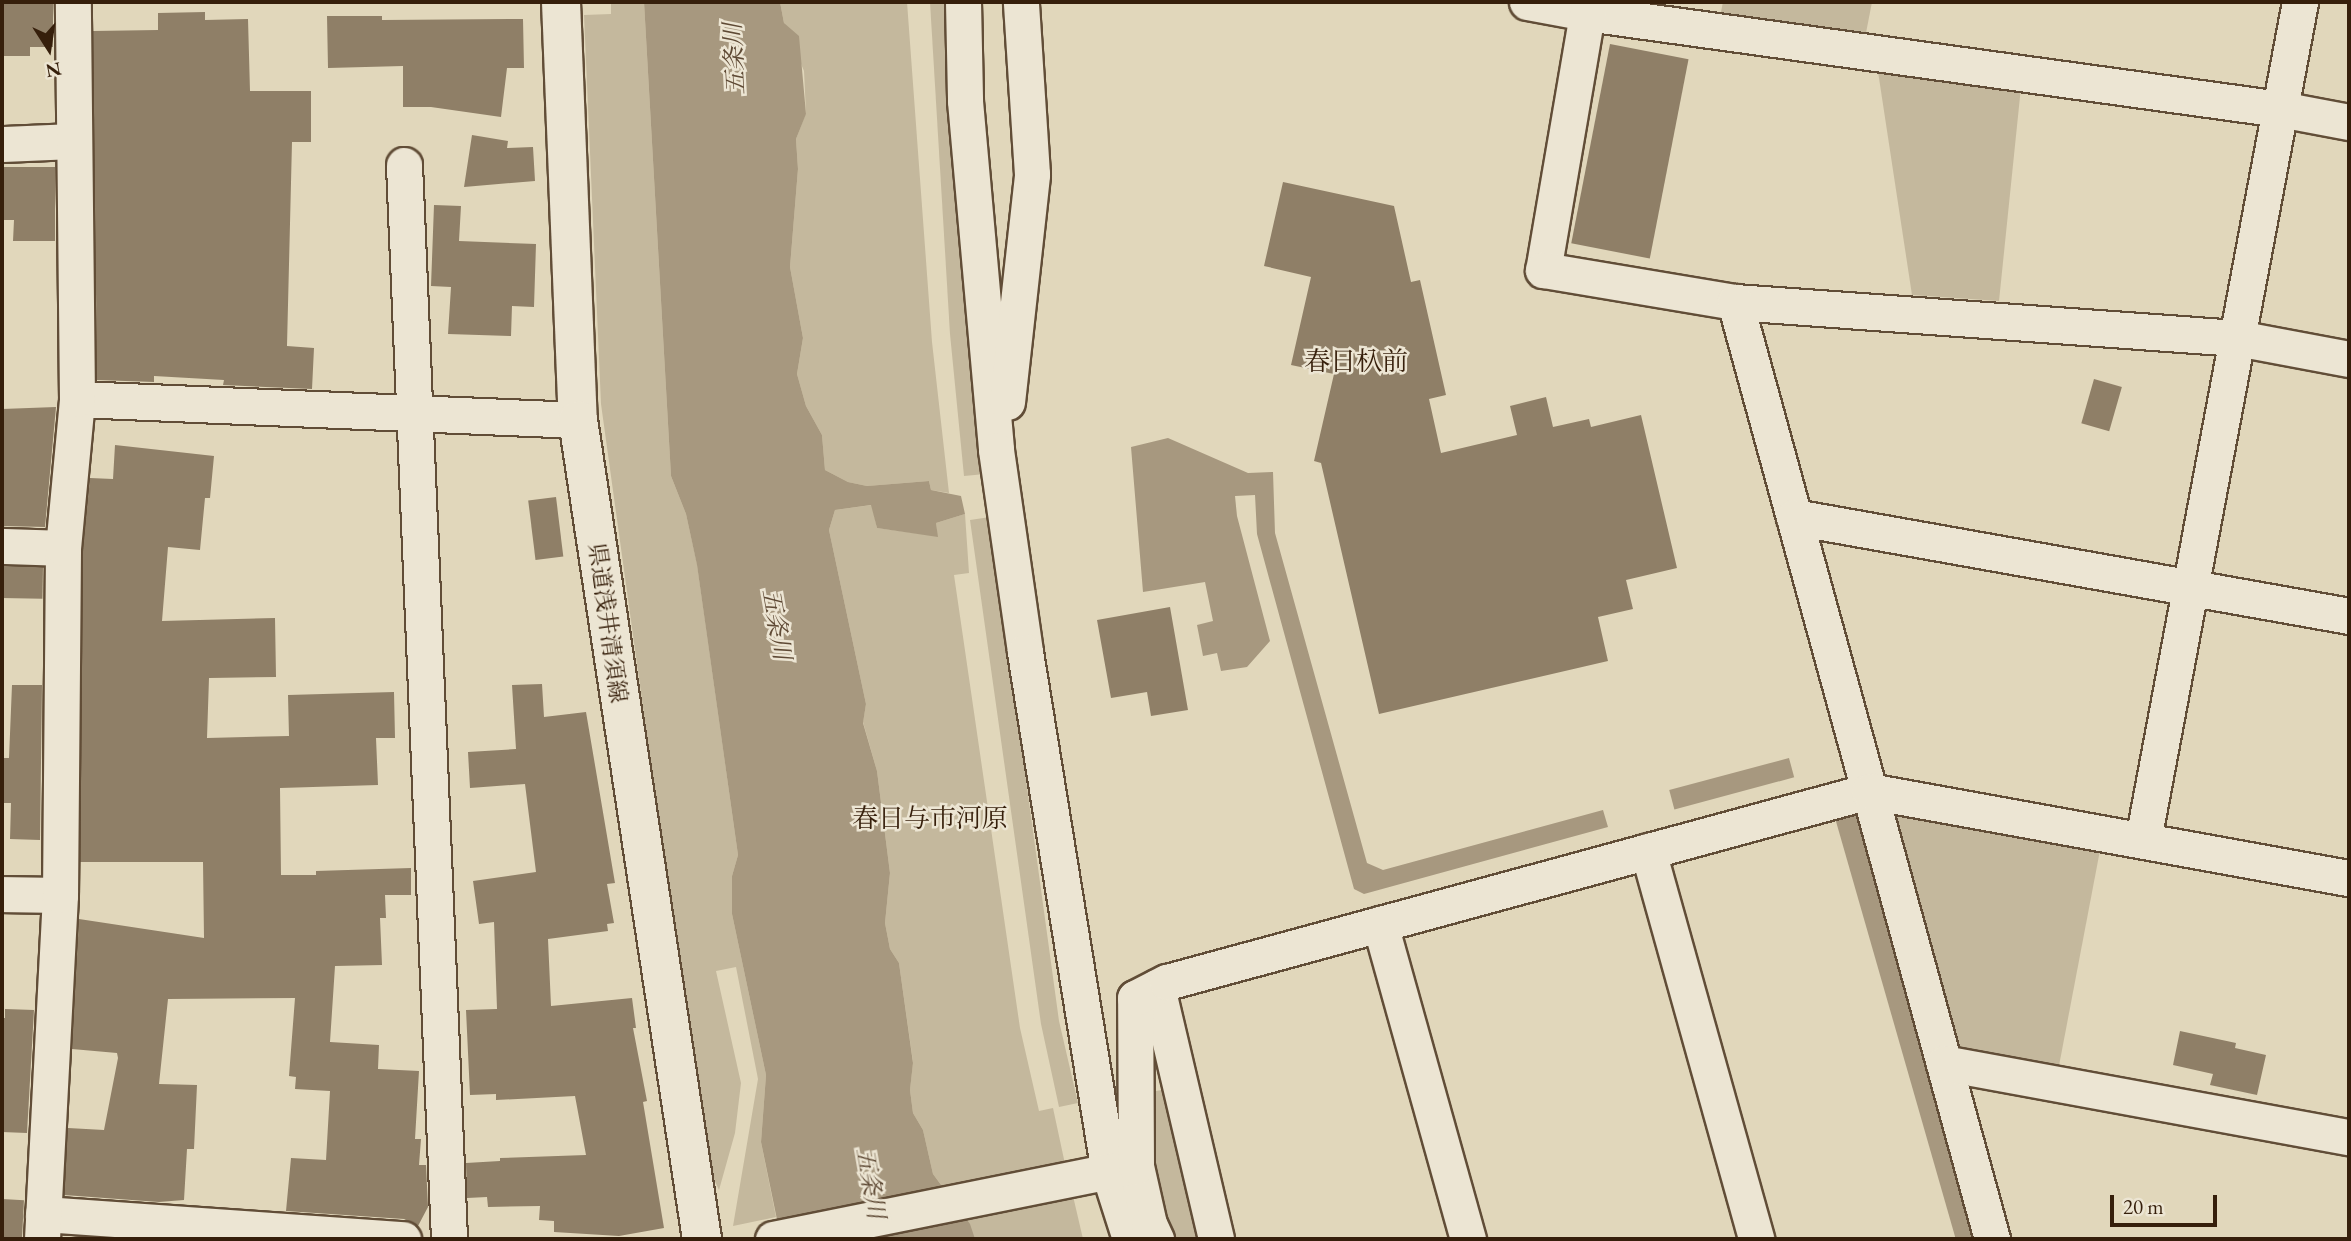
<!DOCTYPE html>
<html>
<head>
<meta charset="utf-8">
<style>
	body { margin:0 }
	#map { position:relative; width:2351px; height:1241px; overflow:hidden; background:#e1d7bb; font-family:"EB Garamond","Noto Serif JP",serif }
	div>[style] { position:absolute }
	.green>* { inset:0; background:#c4b89d }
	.water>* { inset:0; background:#a7987f; transform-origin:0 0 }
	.building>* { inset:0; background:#8f7f67; transform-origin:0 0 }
	.roads { filter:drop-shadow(2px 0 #614d37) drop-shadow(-2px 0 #614d37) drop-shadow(0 2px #614d37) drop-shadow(0 -2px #614d37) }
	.minor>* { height:35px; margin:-17.5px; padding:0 17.5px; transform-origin:17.5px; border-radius:17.5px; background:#ece5d3 }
	.secondary>* { height:38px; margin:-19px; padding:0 19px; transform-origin:19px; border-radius:19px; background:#ece5d3 }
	span { translate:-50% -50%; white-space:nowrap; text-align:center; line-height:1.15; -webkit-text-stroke:5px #ece5d3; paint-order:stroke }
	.street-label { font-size:23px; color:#361f0b }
	.water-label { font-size:24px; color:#5e4934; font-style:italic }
	.quarter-label { font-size:26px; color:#361f0b }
	.frame { position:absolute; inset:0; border:4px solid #361f0b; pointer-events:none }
	.north { position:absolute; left:14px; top:14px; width:70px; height:70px; -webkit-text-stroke:5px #ece5d3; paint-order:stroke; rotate:168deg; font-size:19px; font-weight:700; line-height:28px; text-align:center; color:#361f0b }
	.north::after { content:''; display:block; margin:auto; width:24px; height:32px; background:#361f0b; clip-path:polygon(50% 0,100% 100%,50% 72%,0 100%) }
	.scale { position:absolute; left:2110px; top:1195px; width:107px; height:32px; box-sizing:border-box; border:4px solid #361f0b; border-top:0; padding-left:9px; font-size:21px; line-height:24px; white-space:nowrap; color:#361f0b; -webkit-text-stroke:5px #ece5d3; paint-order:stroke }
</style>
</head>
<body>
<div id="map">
	<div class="green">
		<div style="clip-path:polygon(611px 2px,644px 2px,671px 476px,686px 514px,697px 564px,738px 855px,732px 876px,732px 914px,766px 1075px,761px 1142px,776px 1217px,733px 1226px,758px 1079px,736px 967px,716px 971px,741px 1083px,735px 1133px,719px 1190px,706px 1162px,601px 404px,584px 15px,611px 14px)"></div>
		<div style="clip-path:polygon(780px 2px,907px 2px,932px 342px,949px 493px,931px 490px,929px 481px,867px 486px,848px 482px,825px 470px,822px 435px,806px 406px,797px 374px,803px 338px,790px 267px,798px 169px,796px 139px,806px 113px,804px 71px,784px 23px)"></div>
		<div style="clip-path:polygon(930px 2px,950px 2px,985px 474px,964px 476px,950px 334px)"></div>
		<div style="clip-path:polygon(1723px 2px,1872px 2px,1865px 38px,1720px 17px)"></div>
		<div style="clip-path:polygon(1877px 65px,2021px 87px,1999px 301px,1912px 295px)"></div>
		<div style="clip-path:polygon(872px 505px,877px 528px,937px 536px,936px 523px,965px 514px,969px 573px,954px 575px,1020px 1028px,1039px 1111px,1053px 1108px,1065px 1164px,945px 1190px,933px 1174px,923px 1130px,913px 1113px,910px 1090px,913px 1062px,899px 963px,890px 949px,885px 923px,890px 873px,877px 771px,863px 722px,866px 704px,829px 530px,835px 510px)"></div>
		<div style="clip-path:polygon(990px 517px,1059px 1021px,1078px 1103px,1059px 1107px,1041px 1024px,970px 520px)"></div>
		<div style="clip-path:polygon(1900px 810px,2101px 845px,2058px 1071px,1967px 1053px,1955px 1045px,1891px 819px)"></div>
		<div style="clip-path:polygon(1162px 1090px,1199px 1239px,1162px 1239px,1150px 1092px)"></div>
		<div style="clip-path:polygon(1073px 1196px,1083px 1239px,975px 1239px,964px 1217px)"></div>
	</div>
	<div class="water">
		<div style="clip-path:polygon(644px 2px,780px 2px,784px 23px,799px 36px,806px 114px,796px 139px,798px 169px,790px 267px,803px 338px,797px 374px,806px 406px,822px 435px,825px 470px,848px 482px,867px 486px,929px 481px,931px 490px,961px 496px,965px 514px,936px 523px,938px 537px,877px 528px,871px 505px,835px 510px,829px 530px,866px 704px,863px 723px,877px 771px,890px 873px,885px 923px,890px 949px,899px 963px,913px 1063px,910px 1090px,913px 1113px,923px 1130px,933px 1174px,970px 1224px,975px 1239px,781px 1239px,761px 1142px,766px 1075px,732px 914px,732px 876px,738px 855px,697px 565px,686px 514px,671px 476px)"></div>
		<div style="clip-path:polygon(1168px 438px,1248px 473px,1273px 472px,1275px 533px,1367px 863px,1383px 870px,1603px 810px,1608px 827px,1364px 894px,1354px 889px,1257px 534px,1255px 495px,1235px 496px,1237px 516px,1270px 641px,1247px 667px,1221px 671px,1217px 653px,1203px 656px,1197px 625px,1213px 621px,1205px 582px,1143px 592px,1131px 447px)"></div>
		<div style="left:1789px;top:758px;width:20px;height:124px;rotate:75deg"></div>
		<div style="left:1856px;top:815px;width:440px;height:21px;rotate:74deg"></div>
	</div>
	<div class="building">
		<div style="clip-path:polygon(2px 2px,53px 2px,53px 47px,30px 47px,30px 56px,2px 56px)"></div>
		<div style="clip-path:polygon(205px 12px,205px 20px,248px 19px,250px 91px,311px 91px,311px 142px,292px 142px,287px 346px,314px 348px,312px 389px,223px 385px,224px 380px,154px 376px,154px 382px,97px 380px,93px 31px,158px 30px,158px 13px)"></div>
		<div style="clip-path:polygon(327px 16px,382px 16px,382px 20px,523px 19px,524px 68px,507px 68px,501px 117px,431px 107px,403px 107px,403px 66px,328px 68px)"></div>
		<div style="left:1610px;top:44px;width:80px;height:203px;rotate:11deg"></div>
		<div style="clip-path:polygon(472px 135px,508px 141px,507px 148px,533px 147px,535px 181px,464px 187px)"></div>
		<div style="clip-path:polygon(2px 167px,55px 167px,55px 241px,13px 241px,14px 220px,2px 220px)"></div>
		<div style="clip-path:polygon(1283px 182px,1394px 206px,1411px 282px,1420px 280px,1446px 395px,1429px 399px,1441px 453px,1517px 435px,1510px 406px,1546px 397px,1553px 427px,1589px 419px,1591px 427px,1641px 415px,1677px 568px,1626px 580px,1633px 609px,1598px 617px,1608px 661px,1379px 714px,1321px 463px,1314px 461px,1334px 374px,1291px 365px,1311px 277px,1264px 266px)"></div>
		<div style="clip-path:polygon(434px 205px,461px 206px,459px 241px,536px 244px,534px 307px,512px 306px,511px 336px,448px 334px,451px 287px,431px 286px)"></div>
		<div style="left:2094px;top:379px;width:29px;height:46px;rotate:16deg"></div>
		<div style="clip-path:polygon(56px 407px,45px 527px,2px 526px,2px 409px)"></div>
		<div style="clip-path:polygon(115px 445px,214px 456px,210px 498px,205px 498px,200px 550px,168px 547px,162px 621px,275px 618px,276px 677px,209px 678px,207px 738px,289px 736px,288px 695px,394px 692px,395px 738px,376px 738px,378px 785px,280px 788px,281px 875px,316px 875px,316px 871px,411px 868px,411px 895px,385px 895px,386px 918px,380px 918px,382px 965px,335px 966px,330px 1042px,379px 1045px,378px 1069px,419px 1071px,415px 1139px,421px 1139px,419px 1165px,426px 1165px,428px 1207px,418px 1226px,404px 1219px,286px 1211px,291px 1158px,326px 1160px,330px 1091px,295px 1089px,296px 1077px,289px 1076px,295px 998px,168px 999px,159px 1084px,197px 1085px,194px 1149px,187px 1149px,184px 1200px,159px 1202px,64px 1195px,68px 1128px,104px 1130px,118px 1058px,117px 1053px,72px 1049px,79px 919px,204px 938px,203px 862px,80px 862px,83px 549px,90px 478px,113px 479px)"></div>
		<div style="left:556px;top:497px;width:60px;height:28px;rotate:83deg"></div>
		<div style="left:2px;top:566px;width:41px;height:32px;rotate:1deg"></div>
		<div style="clip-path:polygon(1170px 607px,1188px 710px,1151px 716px,1147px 692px,1111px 698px,1097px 620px)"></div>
		<div style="clip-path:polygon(542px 684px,544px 717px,586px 712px,615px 883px,607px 884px,614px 923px,607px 924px,608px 931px,548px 939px,551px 1006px,632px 998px,636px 1028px,633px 1028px,647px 1101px,643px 1102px,664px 1228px,619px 1236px,554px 1232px,554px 1221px,539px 1220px,540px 1206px,488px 1207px,487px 1197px,467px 1198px,466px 1163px,500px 1161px,500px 1158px,586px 1155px,575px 1096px,496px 1100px,496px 1094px,470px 1095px,466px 1010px,497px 1009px,494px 922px,479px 924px,473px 881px,536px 872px,525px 784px,470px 788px,468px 752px,516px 749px,512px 685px)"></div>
		<div style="clip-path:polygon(12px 685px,42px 685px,40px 840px,10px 839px,11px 803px,2px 803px,2px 758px,9px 758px)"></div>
		<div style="clip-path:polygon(5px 1009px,34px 1010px,27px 1133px,2px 1132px,2px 1018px,5px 1018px)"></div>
		<div style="clip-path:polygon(2180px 1031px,2236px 1043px,2235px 1048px,2266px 1055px,2257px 1095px,2210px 1085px,2213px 1074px,2173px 1065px)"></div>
		<div style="left:2px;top:1199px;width:22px;height:40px;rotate:3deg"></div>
	</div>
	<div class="roads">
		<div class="minor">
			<div style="left:963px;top:2px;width:99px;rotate:88.8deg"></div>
			<div style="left:965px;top:101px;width:350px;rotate:84.9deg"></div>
			<div style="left:996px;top:450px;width:204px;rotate:81.8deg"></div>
			<div style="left:1025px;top:652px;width:528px;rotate:80.84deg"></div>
			<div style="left:1109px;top:1173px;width:69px;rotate:72.3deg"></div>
			<div style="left:1527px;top:2px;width:61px;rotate:10.4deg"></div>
			<div style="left:1587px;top:13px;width:700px;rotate:7.89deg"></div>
			<div style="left:2280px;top:109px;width:70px;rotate:10.7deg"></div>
			<div style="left:1589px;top:2px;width:272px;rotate:99.7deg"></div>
			<div style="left:1543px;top:270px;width:195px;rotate:9.5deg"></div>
			<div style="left:1735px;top:302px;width:503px;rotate:4.1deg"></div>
			<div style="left:2237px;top:338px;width:114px;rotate:10.6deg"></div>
			<div style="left:2px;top:144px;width:71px;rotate:-2.4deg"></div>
			<div style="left:404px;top:165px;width:1075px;rotate:87.6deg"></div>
			<div style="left:1735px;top:302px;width:972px;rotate:74.66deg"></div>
			<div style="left:77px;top:399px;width:501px;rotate:2.4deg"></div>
			<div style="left:1007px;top:402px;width:229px;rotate:-83.7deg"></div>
			<div style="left:1032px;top:174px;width:172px;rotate:-93.7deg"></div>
			<div style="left:1794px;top:517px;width:564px;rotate:10.11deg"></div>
			<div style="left:2px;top:546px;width:61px;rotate:1.9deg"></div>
			<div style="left:2143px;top:840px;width:853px;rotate:-79.39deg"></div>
			<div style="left:1648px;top:851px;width:403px;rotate:74.4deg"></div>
			<div style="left:2px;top:894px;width:58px;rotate:1deg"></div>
			<div style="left:1380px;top:924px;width:327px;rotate:74.4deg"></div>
			<div style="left:1157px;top:987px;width:259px;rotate:76.8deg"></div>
			<div style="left:1944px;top:1063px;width:412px;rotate:10.4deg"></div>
			<div style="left:1136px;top:1166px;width:59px;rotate:77.4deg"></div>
			<div style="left:1149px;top:1224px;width:17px;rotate:65deg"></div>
			<div style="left:43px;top:1214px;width:361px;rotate:4deg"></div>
			<div style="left:42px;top:1239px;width:344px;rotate:-87deg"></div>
			<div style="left:60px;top:895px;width:347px;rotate:-89.5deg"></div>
			<div style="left:63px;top:548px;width:150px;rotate:-84.6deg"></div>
			<div style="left:77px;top:399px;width:397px;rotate:-90.6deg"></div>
			<div style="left:773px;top:1239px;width:370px;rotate:-11.4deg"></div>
			<div style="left:1136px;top:1166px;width:168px;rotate:-90.3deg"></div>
			<div style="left:1135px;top:998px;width:36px;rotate:-27deg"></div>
			<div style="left:1167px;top:982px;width:728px;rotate:-15.22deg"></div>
			<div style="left:1869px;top:791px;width:488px;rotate:10.3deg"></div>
		</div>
		<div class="secondary">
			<div style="left:561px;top:2px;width:418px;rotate:87.7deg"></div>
			<div style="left:578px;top:420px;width:828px;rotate:81.39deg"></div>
		</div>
	</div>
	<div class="street-label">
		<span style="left:608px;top:623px;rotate:82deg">県道浅井清須線</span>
	</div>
	<div class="water-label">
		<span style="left:734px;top:59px;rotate:-93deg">五条川</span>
		<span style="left:777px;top:624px;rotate:80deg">五条川</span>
		<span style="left:871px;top:1183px;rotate:80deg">五条川</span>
	</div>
	<div class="quarter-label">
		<span style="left:1356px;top:362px">春日杁前</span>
		<span style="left:930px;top:819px">春日与市河原</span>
	</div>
	<div class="frame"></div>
	<div class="north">N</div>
	<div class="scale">20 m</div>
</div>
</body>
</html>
